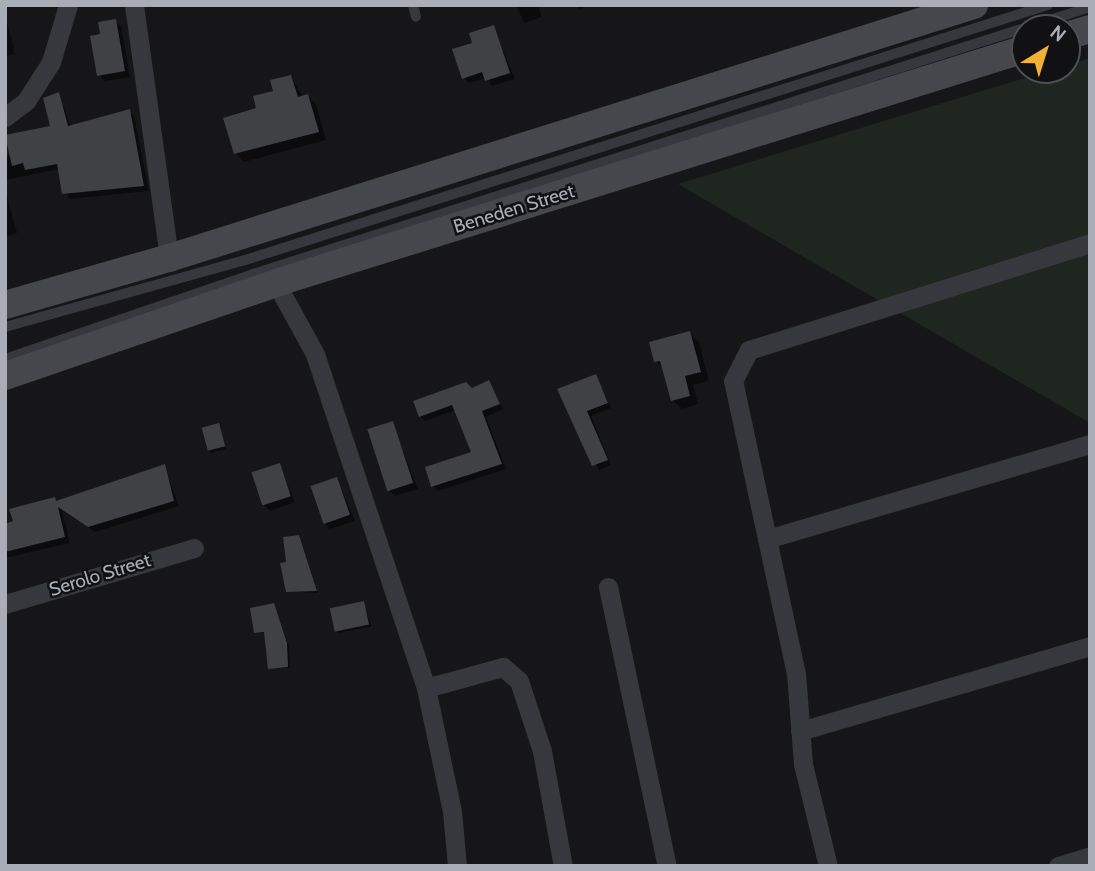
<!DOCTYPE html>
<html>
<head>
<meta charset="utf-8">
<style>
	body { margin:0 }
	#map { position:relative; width:1095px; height:871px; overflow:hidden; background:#161618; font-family:Cabin,sans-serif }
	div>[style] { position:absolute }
	.green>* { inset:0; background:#1e261f }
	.shadow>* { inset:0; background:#0007 }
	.building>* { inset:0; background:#404145; transform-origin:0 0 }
	.service>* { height:10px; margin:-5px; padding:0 5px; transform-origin:5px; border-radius:5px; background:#37383d }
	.minor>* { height:19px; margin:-9.5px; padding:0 9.5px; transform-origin:9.5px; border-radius:9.5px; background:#37383d }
	.secondary>* { height:28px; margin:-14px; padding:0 14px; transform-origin:14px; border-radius:14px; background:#45474d }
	span { translate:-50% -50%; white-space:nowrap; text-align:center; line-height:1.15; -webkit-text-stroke:5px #111113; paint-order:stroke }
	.street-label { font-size:19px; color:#a8adb8 }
	.frame { position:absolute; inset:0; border:7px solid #a8adb8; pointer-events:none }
	.north { position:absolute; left:1011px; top:14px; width:70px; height:70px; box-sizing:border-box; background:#111113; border:2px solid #4d4f55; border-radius:50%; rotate:38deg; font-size:19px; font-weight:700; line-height:28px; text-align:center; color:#a8adb8 }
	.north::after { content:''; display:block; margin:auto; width:24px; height:32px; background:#f2b134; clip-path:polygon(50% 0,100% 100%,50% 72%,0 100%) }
</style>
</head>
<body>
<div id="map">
	<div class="green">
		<div style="clip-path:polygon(1090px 58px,1090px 423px,678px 184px,1051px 70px,1067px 70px,1067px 65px)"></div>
	</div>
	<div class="shadow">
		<div style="clip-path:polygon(538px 5px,542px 17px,524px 23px,517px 7px)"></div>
		<div style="clip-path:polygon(576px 5px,593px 5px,579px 9px)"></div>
		<div style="clip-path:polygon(5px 14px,15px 54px,5px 56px)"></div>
		<div style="clip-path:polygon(115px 21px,121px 27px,130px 77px,105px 81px,99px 75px,102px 36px)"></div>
		<div style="clip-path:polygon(493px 27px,515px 79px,492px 86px,486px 78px,469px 83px,464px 78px,474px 44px)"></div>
		<div style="clip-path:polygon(291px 77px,303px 97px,308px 96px,316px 104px,326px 140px,244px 162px,236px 153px,259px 109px)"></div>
		<div style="clip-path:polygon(59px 94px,71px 127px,129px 111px,134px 116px,149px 191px,69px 199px,59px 169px,5px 180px,5px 158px,52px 127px)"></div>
		<div style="clip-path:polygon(5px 189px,17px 233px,5px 237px)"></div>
		<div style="clip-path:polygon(690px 333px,699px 342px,709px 381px,693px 385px,698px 404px,682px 409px,673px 400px,665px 370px,656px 361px)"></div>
		<div style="clip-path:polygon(596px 376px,611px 408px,591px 416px,611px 465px,599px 470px,559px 390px)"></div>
		<div style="clip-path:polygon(489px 382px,503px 409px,486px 417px,506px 469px,438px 491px,433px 486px,473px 453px,456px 410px,425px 421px,420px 416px)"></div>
		<div style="clip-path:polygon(392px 423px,418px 489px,395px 496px,389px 491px)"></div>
		<div style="clip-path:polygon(218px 425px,226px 449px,211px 453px,208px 450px)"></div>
		<div style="clip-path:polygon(279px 465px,295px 502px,270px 511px,264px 505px)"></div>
		<div style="clip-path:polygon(164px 466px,179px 506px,95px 532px,62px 510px,70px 543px,5px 558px,5px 526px,55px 499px,58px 502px)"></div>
		<div style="clip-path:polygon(337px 479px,355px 521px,330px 529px,324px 523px)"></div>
		<div style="clip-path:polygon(301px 540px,318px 593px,287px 591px,288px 563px)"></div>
		<div style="clip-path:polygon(364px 603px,371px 626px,338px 633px,336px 631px)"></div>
		<div style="clip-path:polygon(274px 605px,289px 647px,290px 668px,270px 668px,266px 634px,256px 632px)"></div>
	</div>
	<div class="building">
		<div style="clip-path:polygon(116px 19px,125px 71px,97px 76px,90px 36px,100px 34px,98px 22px)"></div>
		<div style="clip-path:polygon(494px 25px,510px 73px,485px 81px,482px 72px,462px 79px,452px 49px,472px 43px,469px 33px)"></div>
		<div style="clip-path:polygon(291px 75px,298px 97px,308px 94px,319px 132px,234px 154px,223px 118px,256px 108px,253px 96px,273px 91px,270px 80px)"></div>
		<div style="clip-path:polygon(59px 92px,68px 126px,130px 109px,144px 186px,62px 194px,57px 164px,25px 170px,23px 163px,12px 166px,5px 135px,50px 126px,43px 98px)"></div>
		<div style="clip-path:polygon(690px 331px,701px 372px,685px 376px,690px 396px,671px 401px,660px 361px,654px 362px,649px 342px)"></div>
		<div style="clip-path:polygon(596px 374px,608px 403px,587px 411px,608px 460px,592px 466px,557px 389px)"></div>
		<div style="clip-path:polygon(489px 380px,500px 404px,482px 411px,502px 464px,431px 487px,425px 467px,471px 452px,452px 405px,419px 417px,413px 401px,466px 382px,472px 388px)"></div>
		<div style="left:393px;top:421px;width:65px;height:27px;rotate:72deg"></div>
		<div style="left:219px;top:423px;width:24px;height:18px;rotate:75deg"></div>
		<div style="left:280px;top:463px;width:35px;height:30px;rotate:72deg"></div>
		<div style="clip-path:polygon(165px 464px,174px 501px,88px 527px,58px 507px,65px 537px,5px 552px,5px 524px,13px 521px,9px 509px,55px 497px,56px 501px)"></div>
		<div style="left:337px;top:477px;width:40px;height:28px;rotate:71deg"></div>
		<div style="clip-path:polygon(299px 535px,317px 591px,286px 592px,280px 563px,286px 562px,283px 537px)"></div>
		<div style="left:364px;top:601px;width:24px;height:35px;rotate:78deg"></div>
		<div style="clip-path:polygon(274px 603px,287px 643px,288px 667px,268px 669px,264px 632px,254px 633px,250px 608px)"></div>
	</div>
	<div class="service">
		<div style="left:413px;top:5px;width:12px;rotate:76deg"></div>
		<div style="left:5px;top:327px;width:256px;rotate:-15.6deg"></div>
		<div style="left:252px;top:258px;width:835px;rotate:-17.63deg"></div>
		<div style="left:5px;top:359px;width:262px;rotate:-18.9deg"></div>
		<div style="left:253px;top:274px;width:879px;rotate:-17.69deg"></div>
	</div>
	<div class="minor">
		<div style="left:134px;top:5px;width:255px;rotate:82.1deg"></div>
		<div style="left:5px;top:117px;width:26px;rotate:-37deg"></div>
		<div style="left:26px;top:101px;width:46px;rotate:-57.3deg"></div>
		<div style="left:51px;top:62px;width:59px;rotate:-73.4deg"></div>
		<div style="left:276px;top:283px;width:81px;rotate:61.2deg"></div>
		<div style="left:315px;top:354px;width:352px;rotate:71.6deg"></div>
		<div style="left:426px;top:688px;width:126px;rotate:78.1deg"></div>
		<div style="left:452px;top:811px;width:55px;rotate:84.8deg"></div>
		<div style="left:767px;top:539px;width:337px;rotate:-16.4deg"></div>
		<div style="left:608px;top:587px;width:285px;rotate:78.1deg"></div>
		<div style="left:5px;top:604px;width:197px;rotate:-16.5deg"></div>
		<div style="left:426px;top:688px;width:80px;rotate:-15.3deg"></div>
		<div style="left:503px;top:667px;width:21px;rotate:41deg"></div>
		<div style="left:519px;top:681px;width:74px;rotate:71.8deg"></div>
		<div style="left:542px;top:751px;width:117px;rotate:79.7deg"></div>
		<div style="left:800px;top:731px;width:302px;rotate:-16.3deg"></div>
		<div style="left:828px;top:866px;width:105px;rotate:-103.8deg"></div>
		<div style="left:803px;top:764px;width:90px;rotate:-94.4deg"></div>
		<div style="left:796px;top:674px;width:300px;rotate:-102.1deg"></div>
		<div style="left:733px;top:381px;width:35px;rotate:-63deg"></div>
		<div style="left:749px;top:350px;width:357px;rotate:-17.4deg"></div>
		<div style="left:1058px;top:866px;width:34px;rotate:-17deg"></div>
	</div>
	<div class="secondary">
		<div style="left:1067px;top:36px;width:24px;rotate:-17deg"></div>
		<div style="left:5px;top:305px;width:171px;rotate:-16deg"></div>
		<div style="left:169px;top:258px;width:844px;rotate:-17.45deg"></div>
		<div style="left:5px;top:376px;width:296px;rotate:-18.9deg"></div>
		<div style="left:285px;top:280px;width:775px;rotate:-17.34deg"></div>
	</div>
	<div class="street-label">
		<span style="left:514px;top:209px;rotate:-17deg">Beneden Street</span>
		<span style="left:100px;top:575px;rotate:-17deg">Serolo Street</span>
	</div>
	<div class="frame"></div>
	<div class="north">N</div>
</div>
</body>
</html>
